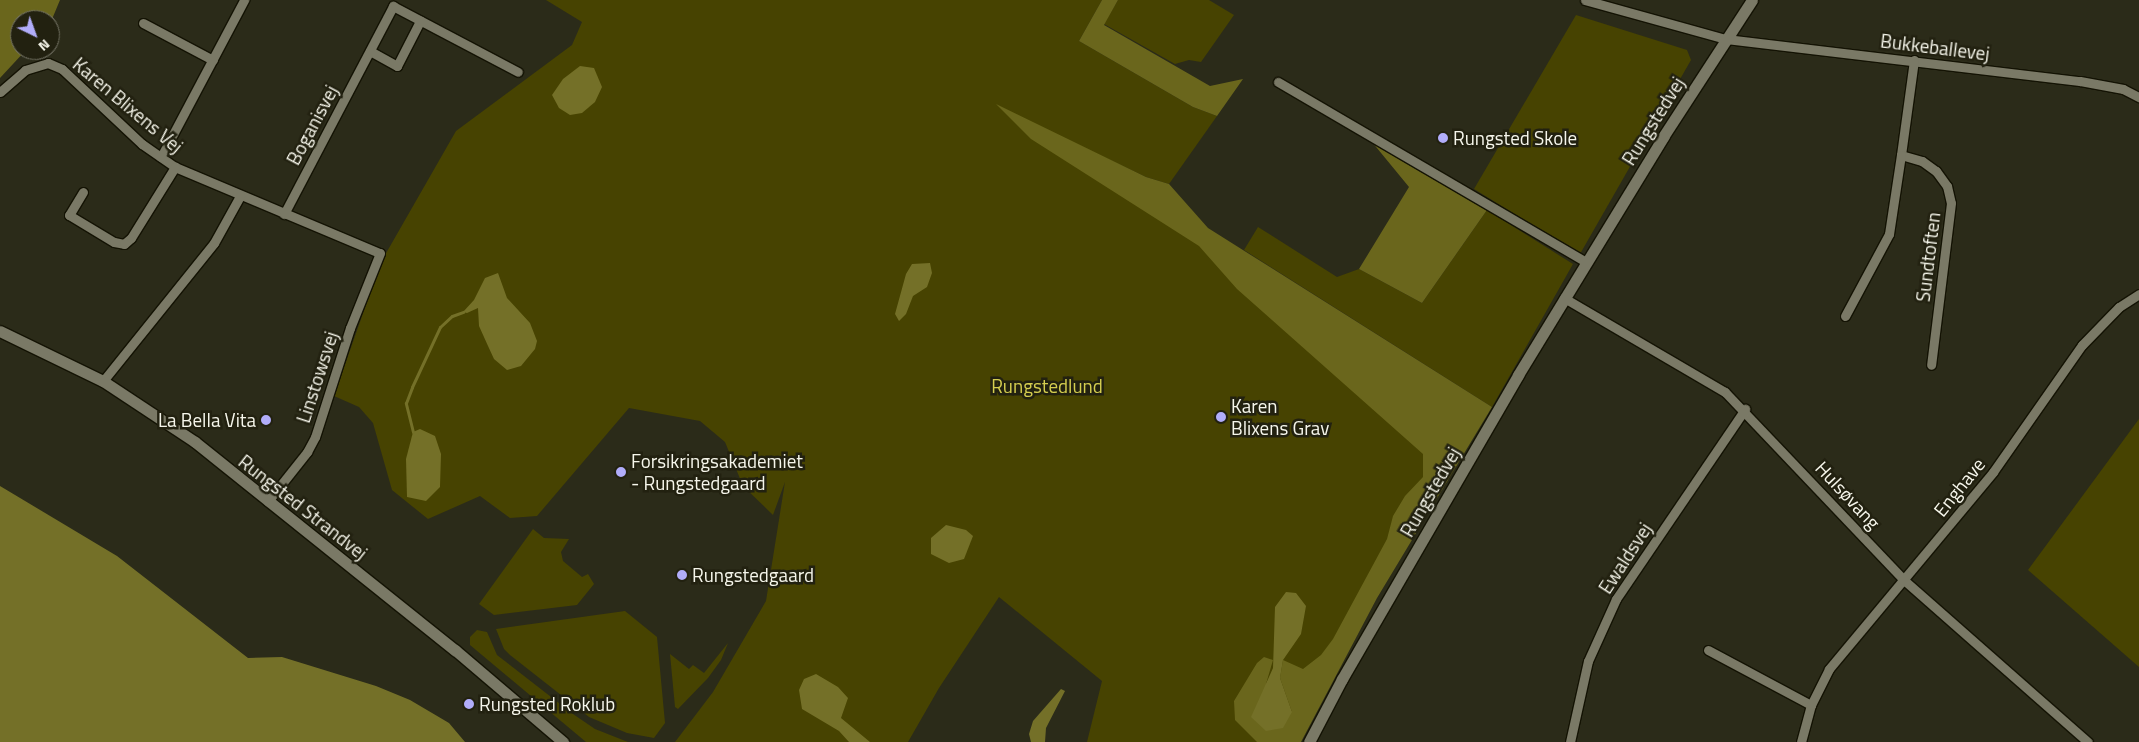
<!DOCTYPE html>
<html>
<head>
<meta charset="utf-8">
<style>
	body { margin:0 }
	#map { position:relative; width:2139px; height:742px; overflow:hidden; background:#2b2b19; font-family:"Titillium Web",sans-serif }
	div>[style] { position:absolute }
	.green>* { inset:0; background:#474301 }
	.forest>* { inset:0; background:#6a661c }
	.water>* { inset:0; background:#747028 }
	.stream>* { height:3px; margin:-1.5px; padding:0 1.5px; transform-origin:1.5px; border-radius:1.5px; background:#747028 }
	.roads { filter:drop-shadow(1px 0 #141304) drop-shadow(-1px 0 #141304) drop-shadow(0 1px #141304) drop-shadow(0 -1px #141304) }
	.street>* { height:9px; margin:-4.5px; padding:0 4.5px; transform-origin:4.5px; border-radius:4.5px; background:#7a7966 }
	.secondary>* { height:11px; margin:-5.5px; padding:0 5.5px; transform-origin:5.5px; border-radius:5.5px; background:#7a7966 }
	.dots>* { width:14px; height:14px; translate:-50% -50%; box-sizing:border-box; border:2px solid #222110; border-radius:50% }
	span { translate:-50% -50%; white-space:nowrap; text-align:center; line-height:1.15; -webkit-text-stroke:5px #222110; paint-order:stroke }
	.street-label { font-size:19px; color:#f6f6eb }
	.poi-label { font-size:19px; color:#f6f6eb }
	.left { translate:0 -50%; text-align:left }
	.right { translate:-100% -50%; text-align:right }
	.park-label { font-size:19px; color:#d5ce4f }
	.north { position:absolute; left:10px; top:10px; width:50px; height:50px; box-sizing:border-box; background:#222110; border:1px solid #777668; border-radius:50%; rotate:138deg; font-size:14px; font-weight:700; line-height:20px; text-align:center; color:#f6f6eb }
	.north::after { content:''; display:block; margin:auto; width:18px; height:22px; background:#b1adfa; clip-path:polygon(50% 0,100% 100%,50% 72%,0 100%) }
</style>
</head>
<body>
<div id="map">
	<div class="green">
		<div style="clip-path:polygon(546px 0,1102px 0,1079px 41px,1193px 107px,1217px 116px,1169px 184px,1146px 177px,1049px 131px,1480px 406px,1287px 742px,1087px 742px,1102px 681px,999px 597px,939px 688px,908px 742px,675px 742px,713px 692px,766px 601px,785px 482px,773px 515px,743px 486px,725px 442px,700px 421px,629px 408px,537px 516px,510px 518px,480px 496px,428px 519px,392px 490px,373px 423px,359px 407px,334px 396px,381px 262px,456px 131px,572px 45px,582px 22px)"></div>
		<div style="clip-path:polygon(1118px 0,1209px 0,1234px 15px,1201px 62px,1189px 60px,1175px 64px,1104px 24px)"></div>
		<div style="clip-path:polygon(1576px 15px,1687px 50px,1691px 60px,1580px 254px,1474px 189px)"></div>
		<div style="clip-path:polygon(1487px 210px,1573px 264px,1492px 407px,1244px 250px,1258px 227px,1337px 277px,1359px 269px,1422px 303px)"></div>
		<div style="clip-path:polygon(2139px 419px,2139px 667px,2028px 570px)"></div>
		<div style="clip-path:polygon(533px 529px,544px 538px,569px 539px,561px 552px,563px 561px,582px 577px,588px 574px,594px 584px,577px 605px,494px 615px,479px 604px)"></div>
		<div style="clip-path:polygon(625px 611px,657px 637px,665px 723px,654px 738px,627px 733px,589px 717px,510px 655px,504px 649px,496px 629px)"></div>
		<div style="clip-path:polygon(477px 630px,487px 632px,497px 655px,573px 714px,595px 729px,628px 742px,586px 742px,470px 645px,470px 637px)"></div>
		<div style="clip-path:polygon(728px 643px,721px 660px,708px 678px,678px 709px,675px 707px,670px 654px,689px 669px,693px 665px,704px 673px)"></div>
	</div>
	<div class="forest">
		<div style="clip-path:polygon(0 0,60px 0,50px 24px,50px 20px,20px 20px,20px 50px,26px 50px,0 78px)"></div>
		<div style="clip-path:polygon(1102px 0,1118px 0,1104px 25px,1210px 86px,1243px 79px,1217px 116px,1193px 107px,1079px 41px)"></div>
		<div style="clip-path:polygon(996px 104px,1146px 177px,1169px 184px,1208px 228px,1492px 407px,1377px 598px,1301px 742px,1257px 742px,1235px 720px,1234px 701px,1257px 663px,1264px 657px,1273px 660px,1266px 684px,1292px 712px,1280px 678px,1283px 660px,1303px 669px,1321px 655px,1333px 639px,1387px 539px,1393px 516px,1405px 496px,1423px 477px,1423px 454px,1237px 289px,1199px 246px,1031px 139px)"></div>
		<div style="clip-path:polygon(1372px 142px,1487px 210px,1422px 303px,1359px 269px,1409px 187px)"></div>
	</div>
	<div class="water">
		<div style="clip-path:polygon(580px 66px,594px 68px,602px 87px,595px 102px,582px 113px,570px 115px,559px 108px,552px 95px,563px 79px)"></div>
		<div style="clip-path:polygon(930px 263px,932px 273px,927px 287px,913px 296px,906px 314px,899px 321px,895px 314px,906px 274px,912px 264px)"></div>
		<div style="clip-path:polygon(498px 273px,507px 298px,530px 323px,537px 341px,535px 349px,521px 366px,507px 370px,494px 359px,488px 346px,479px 326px,478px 308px,467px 313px,463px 312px,474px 300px,485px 278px)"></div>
		<div style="clip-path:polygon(420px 429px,435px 436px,441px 454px,440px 487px,426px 501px,407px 497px,406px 459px,413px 432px)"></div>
		<div style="clip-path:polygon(0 486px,117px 556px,248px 658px,282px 657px,376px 686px,410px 700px,449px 723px,465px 742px,0 742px)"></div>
		<div style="clip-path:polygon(946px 525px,966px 530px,973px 536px,964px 559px,949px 563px,931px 554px,931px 538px)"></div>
		<div style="clip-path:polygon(1286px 592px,1296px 593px,1306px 606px,1301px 634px,1283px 660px,1280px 678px,1292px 712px,1283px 728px,1266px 731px,1251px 717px,1273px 668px,1275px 607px)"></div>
		<div style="clip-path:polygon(816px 674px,838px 687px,848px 698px,841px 718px,870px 742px,849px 742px,839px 731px,802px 709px,799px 690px,804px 679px)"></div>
		<div style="clip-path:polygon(1061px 689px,1065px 691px,1046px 728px,1045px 742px,1031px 742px,1029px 734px,1033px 721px)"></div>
	</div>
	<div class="stream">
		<div style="left:413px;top:432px;width:30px;rotate:-104deg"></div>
		<div style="left:406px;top:403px;width:17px;rotate:-69deg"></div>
		<div style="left:412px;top:387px;width:66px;rotate:-65deg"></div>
		<div style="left:440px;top:327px;width:16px;rotate:-43deg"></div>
		<div style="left:452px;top:316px;width:12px;rotate:-20deg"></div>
	</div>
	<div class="roads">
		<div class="street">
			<div style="left:1585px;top:0;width:146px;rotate:15.5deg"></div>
			<div style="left:1726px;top:39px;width:356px;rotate:6.8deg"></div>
			<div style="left:2080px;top:81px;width:44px;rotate:10.5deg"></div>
			<div style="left:2123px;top:89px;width:18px;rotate:27deg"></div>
			<div style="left:143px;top:23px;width:79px;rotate:27.9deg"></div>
			<div style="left:370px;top:51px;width:31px;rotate:29deg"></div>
			<div style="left:397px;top:66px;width:51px;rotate:-62.9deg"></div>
			<div style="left:1914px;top:60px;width:96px;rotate:97.8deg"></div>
			<div style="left:1901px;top:155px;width:22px;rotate:16deg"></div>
			<div style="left:1922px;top:161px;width:17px;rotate:36deg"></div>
			<div style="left:1936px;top:171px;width:19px;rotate:54deg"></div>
			<div style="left:1947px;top:186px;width:17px;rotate:77deg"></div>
			<div style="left:1951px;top:203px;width:163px;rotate:97deg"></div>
			<div style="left:1278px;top:82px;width:357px;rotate:30.3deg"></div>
			<div style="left:0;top:92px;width:33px;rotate:-41deg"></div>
			<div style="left:25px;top:70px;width:24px;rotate:-17deg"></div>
			<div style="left:48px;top:63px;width:15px;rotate:23deg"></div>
			<div style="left:62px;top:69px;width:110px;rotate:43.2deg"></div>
			<div style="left:142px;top:144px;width:40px;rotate:34.9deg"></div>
			<div style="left:175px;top:167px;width:222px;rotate:22.8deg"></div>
			<div style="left:380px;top:253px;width:81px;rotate:111.8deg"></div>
			<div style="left:350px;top:328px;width:114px;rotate:107.8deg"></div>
			<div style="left:315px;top:437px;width:17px;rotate:118deg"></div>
			<div style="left:307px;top:452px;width:63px;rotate:128.5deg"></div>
			<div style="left:161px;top:157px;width:178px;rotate:-62.1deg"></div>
			<div style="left:83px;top:192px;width:27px;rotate:121deg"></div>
			<div style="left:69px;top:215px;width:52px;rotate:31deg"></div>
			<div style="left:114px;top:242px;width:10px;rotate:11deg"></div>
			<div style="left:124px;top:244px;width:9px;rotate:-41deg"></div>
			<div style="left:131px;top:238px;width:84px;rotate:-58.2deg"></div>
			<div style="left:284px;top:214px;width:235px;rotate:-62.3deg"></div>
			<div style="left:393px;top:6px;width:141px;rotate:27.8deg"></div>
			<div style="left:1564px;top:298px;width:186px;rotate:30.3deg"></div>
			<div style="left:1725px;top:392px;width:260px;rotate:46.4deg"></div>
			<div style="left:1904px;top:580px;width:245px;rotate:41.4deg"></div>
			<div style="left:1845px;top:316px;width:93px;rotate:-61.8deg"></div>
			<div style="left:1889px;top:234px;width:80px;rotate:-81.4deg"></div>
			<div style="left:103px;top:381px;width:177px;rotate:-51.2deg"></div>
			<div style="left:214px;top:243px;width:54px;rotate:-61deg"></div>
			<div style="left:1708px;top:650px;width:117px;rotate:28.1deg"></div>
			<div style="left:1570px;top:742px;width:83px;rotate:-77.5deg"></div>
			<div style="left:1588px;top:661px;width:68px;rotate:-65.7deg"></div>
			<div style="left:1616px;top:599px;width:230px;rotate:-55.8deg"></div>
			<div style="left:1801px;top:742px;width:38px;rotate:-75deg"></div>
			<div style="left:1811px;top:705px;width:40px;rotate:-63.4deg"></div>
			<div style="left:1829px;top:669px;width:256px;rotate:-50.2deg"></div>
			<div style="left:1993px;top:472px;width:155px;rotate:-55deg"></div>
			<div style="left:2082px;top:345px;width:53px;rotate:-45.8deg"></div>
			<div style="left:2119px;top:307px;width:24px;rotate:-33deg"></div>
		</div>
		<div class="secondary">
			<div style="left:0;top:331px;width:114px;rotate:25.9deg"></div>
			<div style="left:103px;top:381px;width:110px;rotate:33.5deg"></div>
			<div style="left:195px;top:442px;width:333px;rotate:38.7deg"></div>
			<div style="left:455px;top:650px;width:142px;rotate:40.4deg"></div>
			<div style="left:1309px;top:742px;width:71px;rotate:-62.4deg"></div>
			<div style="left:1342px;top:679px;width:351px;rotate:-59.9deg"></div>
			<div style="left:1518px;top:375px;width:279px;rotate:-58.6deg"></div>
			<div style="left:1663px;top:137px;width:163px;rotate:-57deg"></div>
		</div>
	</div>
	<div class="dots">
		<div style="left:1443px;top:138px;background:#b1adfa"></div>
		<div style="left:1221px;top:417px;background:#b1adfa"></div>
		<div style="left:266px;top:420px;background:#b1adfa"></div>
		<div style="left:621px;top:472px;background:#b1adfa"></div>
		<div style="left:682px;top:575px;background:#b1adfa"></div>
		<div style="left:469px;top:704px;background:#b1adfa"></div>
	</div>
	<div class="street-label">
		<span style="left:1935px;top:47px;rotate:7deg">Bukkeballevej</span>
		<span style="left:128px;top:105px;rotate:40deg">Karen Blixens Vej</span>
		<span style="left:1653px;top:121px;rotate:-58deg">Rungstedvej</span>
		<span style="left:312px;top:125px;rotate:-62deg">Boganisvej</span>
		<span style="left:1928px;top:257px;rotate:-83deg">Sundtoften</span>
		<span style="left:317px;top:377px;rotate:-72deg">Linstowsvej</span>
		<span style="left:1959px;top:487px;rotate:-51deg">Enghave</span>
		<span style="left:1430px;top:492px;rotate:-60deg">Rungstedvej</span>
		<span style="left:1848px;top:495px;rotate:47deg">Hulsøvang</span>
		<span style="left:303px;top:507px;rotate:38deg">Rungsted Strandvej</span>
		<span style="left:1625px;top:558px;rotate:-57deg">Ewaldsvej</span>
	</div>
	<div class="poi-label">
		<span class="left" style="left:1453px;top:138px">Rungsted Skole</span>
		<span class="left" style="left:1231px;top:417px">Karen<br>Blixens Grav</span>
		<span class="right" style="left:256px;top:420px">La Bella Vita</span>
		<span class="left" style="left:631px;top:472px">Forsikringsakademiet<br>- Rungstedgaard</span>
		<span class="left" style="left:692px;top:575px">Rungstedgaard</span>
		<span class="left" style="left:479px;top:704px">Rungsted Roklub</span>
	</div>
	<div class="park-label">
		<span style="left:1047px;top:386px">Rungstedlund</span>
	</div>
	<div class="north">N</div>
</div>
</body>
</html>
